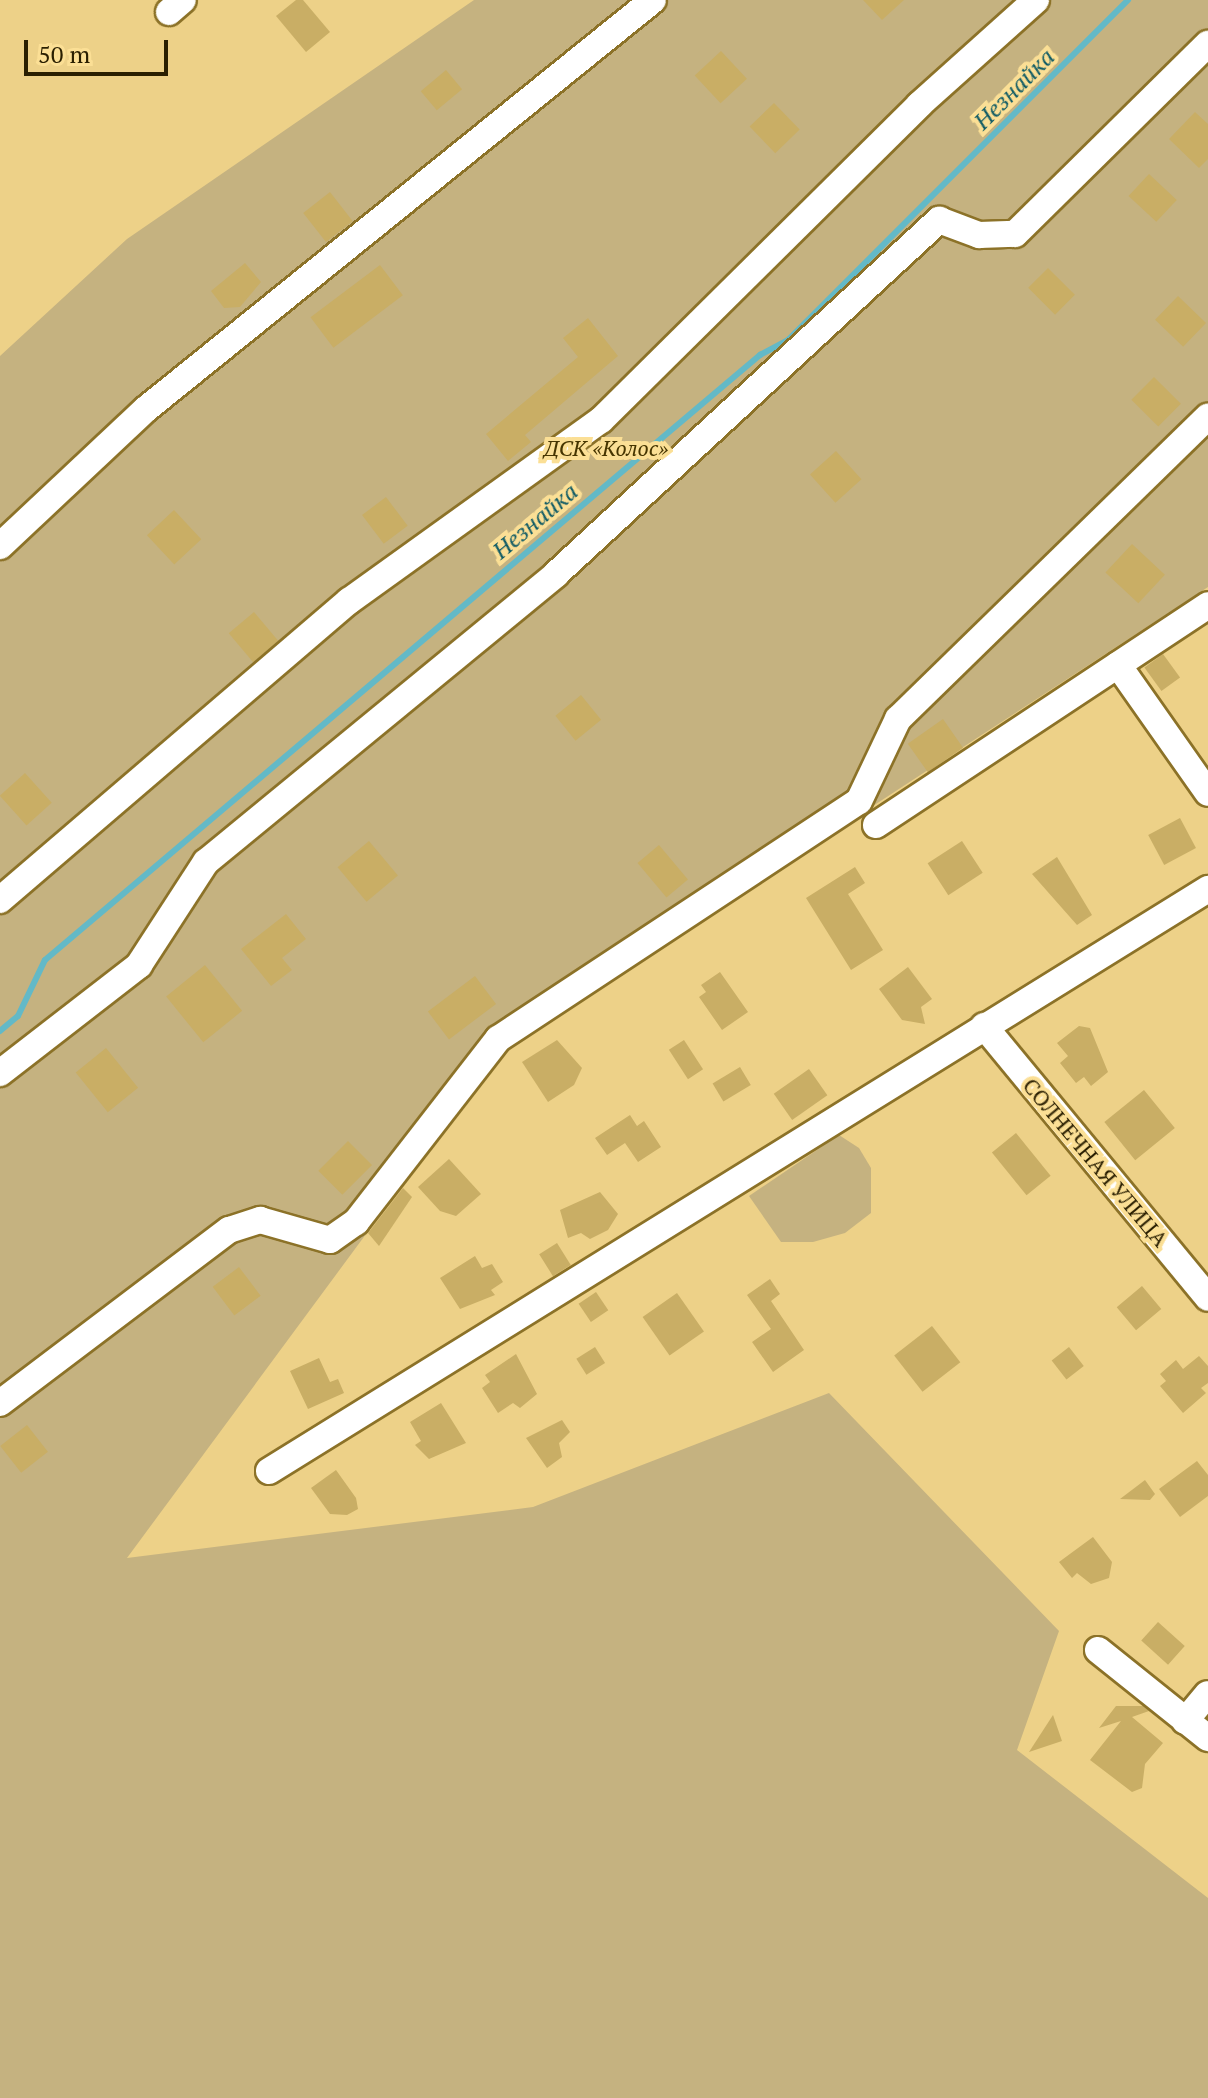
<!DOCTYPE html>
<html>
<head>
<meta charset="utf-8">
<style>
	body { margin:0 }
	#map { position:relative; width:1208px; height:2098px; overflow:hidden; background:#edd188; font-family:"PT Serif",serif }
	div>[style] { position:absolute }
	.green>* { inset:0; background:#c5b280 }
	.stream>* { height:6px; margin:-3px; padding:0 3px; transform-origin:3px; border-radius:3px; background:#63b9c7 }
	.building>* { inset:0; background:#c9ae65; transform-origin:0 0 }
	.roads { filter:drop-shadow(2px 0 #8c7228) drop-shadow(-2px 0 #8c7228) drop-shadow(0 2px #8c7228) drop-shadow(0 -2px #8c7228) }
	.minor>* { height:26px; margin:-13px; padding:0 13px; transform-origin:13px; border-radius:13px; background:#fff }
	span { translate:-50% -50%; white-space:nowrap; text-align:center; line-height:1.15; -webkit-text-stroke:8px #fbdf95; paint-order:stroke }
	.park-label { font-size:22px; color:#463500; font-style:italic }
	.street-label { font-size:22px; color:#2a1f01 }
	.water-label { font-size:24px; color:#105b65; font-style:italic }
	.scale { position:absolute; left:24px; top:40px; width:144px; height:36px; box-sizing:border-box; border:4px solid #2a1f01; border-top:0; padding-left:10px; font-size:24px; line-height:28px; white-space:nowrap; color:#2a1f01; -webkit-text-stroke:6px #fbdf95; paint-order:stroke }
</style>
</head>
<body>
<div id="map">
	<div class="green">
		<div style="clip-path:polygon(474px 0,1208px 0,1208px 587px,504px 1047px,127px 1558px,533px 1507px,829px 1393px,1059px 1631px,1017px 1750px,1208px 1898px,1208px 2098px,0 2098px,0 356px,127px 239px)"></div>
		<div style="clip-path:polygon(839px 1135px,859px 1148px,871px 1168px,871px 1213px,845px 1233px,813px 1242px,781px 1242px,749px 1196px)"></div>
	</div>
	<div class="stream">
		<div style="left:0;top:1031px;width:23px;rotate:-40deg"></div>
		<div style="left:18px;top:1016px;width:62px;rotate:-64.3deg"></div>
		<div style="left:45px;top:960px;width:937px;rotate:-40.24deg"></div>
		<div style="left:760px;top:355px;width:32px;rotate:-28deg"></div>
		<div style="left:788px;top:340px;width:481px;rotate:-45deg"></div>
	</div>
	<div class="building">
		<div style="clip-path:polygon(296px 0,303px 0,330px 32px,306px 52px,276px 16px)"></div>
		<div style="clip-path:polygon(863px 0,904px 0,882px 20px)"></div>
		<div style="left:721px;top:51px;width:38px;height:36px;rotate:47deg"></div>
		<div style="left:446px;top:70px;width:25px;height:33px;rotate:50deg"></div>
		<div style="left:774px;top:103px;width:37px;height:34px;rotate:46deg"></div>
		<div style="clip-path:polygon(1195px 112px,1208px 124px,1208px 159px,1199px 168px,1169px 139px)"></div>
		<div style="left:1149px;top:174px;width:38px;height:30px;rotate:43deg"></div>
		<div style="left:330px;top:192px;width:37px;height:34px;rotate:52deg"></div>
		<div style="clip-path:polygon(245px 263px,261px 282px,240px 307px,224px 308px,211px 291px)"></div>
		<div style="left:380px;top:265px;width:38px;height:87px;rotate:53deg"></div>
		<div style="left:1048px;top:268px;width:38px;height:28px;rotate:45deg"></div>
		<div style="left:1178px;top:296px;width:39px;height:33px;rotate:44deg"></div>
		<div style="clip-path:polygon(588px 318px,618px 356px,525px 435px,531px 442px,508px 461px,486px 434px,578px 357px,563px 338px)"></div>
		<div style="left:1154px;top:377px;width:38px;height:32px;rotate:45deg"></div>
		<div style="left:836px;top:451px;width:38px;height:35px;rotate:48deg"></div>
		<div style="left:386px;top:497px;width:36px;height:30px;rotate:53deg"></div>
		<div style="left:174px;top:510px;width:40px;height:37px;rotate:47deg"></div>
		<div style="left:1132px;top:544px;width:45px;height:39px;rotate:43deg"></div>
		<div style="left:254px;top:612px;width:38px;height:33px;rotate:50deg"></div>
		<div style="left:1163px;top:654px;width:29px;height:23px;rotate:54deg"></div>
		<div style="left:581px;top:695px;width:32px;height:33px;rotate:51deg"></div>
		<div style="left:943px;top:719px;width:35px;height:43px;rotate:55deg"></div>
		<div style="left:25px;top:773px;width:40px;height:34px;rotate:48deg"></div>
		<div style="left:1180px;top:818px;width:34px;height:36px;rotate:62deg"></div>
		<div style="left:369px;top:841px;width:45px;height:41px;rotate:50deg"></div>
		<div style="left:962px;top:841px;width:38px;height:41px;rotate:57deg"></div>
		<div style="left:659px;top:845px;width:45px;height:28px;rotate:50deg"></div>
		<div style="clip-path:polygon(1057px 857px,1092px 915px,1077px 925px,1032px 874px)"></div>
		<div style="clip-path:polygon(855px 867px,865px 883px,848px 894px,883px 950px,851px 970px,806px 898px)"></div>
		<div style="clip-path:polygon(286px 914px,306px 939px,282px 958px,292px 970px,271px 986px,241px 949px)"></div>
		<div style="left:205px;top:965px;width:59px;height:50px;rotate:51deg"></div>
		<div style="clip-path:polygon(908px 967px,932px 999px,921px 1007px,925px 1024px,902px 1020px,879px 989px)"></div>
		<div style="clip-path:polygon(720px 972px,748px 1012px,722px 1030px,699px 997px,706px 992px,701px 985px)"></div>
		<div style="left:475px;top:976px;width:35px;height:59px;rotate:53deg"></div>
		<div style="clip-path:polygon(1079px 1026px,1090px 1028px,1108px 1072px,1091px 1086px,1084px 1077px,1076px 1083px,1060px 1063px,1068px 1056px,1057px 1043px)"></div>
		<div style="clip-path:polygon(557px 1040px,582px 1068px,574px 1085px,548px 1102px,522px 1062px)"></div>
		<div style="left:684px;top:1040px;width:35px;height:18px;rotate:57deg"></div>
		<div style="left:106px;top:1048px;width:51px;height:39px;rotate:51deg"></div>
		<div style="left:740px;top:1067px;width:21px;height:32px;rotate:59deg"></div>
		<div style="left:809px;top:1069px;width:32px;height:43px;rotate:55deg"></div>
		<div style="left:1144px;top:1090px;width:49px;height:51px;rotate:51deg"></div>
		<div style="clip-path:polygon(630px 1115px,637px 1126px,644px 1121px,661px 1147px,638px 1162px,625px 1143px,607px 1155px,595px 1138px)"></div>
		<div style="left:1016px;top:1133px;width:55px;height:31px;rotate:51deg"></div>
		<div style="left:348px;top:1141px;width:34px;height:42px;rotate:45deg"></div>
		<div style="clip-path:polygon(449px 1159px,481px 1194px,456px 1216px,440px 1211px,418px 1187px)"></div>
		<div style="clip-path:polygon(403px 1188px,412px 1197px,379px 1246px,368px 1233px)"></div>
		<div style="clip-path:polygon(600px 1192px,618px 1214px,608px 1230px,590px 1239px,581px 1233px,568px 1238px,560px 1210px)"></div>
		<div style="left:557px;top:1243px;width:26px;height:21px;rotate:58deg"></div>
		<div style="clip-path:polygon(475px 1256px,482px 1268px,492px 1264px,503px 1282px,491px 1290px,495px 1295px,460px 1309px,440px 1278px)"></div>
		<div style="left:239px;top:1267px;width:36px;height:33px;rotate:53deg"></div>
		<div style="clip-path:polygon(770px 1279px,780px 1294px,771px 1301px,804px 1350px,773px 1372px,752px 1342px,771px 1329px,747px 1295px)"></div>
		<div style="left:1142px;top:1286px;width:30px;height:33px;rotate:50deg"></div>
		<div style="left:596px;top:1292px;width:22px;height:21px;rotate:56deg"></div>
		<div style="left:677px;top:1293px;width:47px;height:42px;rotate:55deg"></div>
		<div style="left:932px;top:1326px;width:46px;height:48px;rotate:52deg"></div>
		<div style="left:595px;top:1347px;width:19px;height:22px;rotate:58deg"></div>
		<div style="left:1069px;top:1347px;width:24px;height:22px;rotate:52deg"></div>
		<div style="clip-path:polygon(516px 1354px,537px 1394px,520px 1408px,513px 1403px,498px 1413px,482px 1388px,490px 1382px,485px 1375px)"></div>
		<div style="clip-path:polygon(1199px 1356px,1208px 1366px,1208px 1383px,1201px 1388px,1206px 1393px,1183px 1413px,1160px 1386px,1166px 1381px,1160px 1374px,1176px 1360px,1183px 1369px)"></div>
		<div style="clip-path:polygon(319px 1358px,330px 1382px,338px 1379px,344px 1393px,308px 1409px,290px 1371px)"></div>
		<div style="clip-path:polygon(441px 1403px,466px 1443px,429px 1459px,415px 1445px,421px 1441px,410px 1422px)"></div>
		<div style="clip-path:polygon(562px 1420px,570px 1432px,559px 1443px,562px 1457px,547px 1468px,526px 1438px)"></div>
		<div style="left:27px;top:1425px;width:34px;height:34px;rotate:52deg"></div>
		<div style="clip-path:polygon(1197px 1461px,1208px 1475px,1208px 1496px,1180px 1517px,1159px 1489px)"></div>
		<div style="clip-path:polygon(336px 1470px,356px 1498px,358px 1509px,347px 1515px,330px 1514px,311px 1488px)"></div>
		<div style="clip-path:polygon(1145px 1480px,1155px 1494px,1150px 1500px,1120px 1499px)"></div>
		<div style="clip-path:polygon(1093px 1537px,1112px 1562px,1109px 1578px,1091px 1584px,1077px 1573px,1072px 1578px,1059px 1562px)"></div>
		<div style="left:1158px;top:1622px;width:36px;height:25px;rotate:42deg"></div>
		<div style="clip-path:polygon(1116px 1706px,1143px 1706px,1149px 1711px,1132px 1717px,1163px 1743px,1145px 1764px,1142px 1788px,1132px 1792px,1090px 1760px,1121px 1721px,1099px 1728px)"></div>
		<div style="clip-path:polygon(1053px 1715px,1062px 1741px,1029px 1752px)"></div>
	</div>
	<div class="roads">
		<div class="minor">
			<div style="left:169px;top:12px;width:18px;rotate:-41deg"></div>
			<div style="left:0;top:546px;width:200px;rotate:-43.2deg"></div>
			<div style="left:146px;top:409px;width:651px;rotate:-38.89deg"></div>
			<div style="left:1118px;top:665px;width:156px;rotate:54.9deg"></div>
			<div style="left:876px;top:825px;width:398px;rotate:-33.5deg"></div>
			<div style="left:0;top:900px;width:460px;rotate:-40.6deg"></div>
			<div style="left:349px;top:601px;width:310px;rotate:-35.7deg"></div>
			<div style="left:601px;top:420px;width:448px;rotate:-44.7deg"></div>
			<div style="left:919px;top:105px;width:157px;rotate:-41.9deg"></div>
			<div style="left:984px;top:1026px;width:352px;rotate:50.5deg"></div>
			<div style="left:0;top:1073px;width:176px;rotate:-37.8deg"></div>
			<div style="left:139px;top:965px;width:123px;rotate:-57deg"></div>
			<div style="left:206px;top:862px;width:453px;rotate:-39.4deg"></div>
			<div style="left:556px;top:574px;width:522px;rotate:-42.75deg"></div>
			<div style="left:939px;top:220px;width:43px;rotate:20.6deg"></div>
			<div style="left:979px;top:235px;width:36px;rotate:-2deg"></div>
			<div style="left:1015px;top:234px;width:271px;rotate:-44.6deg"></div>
			<div style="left:0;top:1403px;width:287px;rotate:-37.1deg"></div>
			<div style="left:229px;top:1230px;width:33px;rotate:-18deg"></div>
			<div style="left:260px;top:1220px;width:73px;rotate:15.9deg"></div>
			<div style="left:330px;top:1240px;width:32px;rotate:-35deg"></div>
			<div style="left:356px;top:1222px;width:232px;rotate:-52.2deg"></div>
			<div style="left:498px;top:1039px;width:432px;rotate:-33.4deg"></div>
			<div style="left:859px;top:801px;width:91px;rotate:-64.6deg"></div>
			<div style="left:898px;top:719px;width:433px;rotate:-44.3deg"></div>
			<div style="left:269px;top:1471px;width:1105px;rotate:-31.79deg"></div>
			<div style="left:1098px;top:1650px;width:141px;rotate:38.7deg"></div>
			<div style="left:1185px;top:1721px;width:35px;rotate:-50deg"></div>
		</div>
	</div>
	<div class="park-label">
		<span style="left:606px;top:448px">ДСК «Колос»</span>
	</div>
	<div class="street-label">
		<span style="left:1096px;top:1162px;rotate:50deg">СОЛНЕЧНАЯ УЛИЦА</span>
	</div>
	<div class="water-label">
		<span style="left:1014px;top:89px;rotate:-45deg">Незнайка</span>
		<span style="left:535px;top:521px;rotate:-40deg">Незнайка</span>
	</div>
	<div class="scale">50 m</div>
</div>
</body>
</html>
